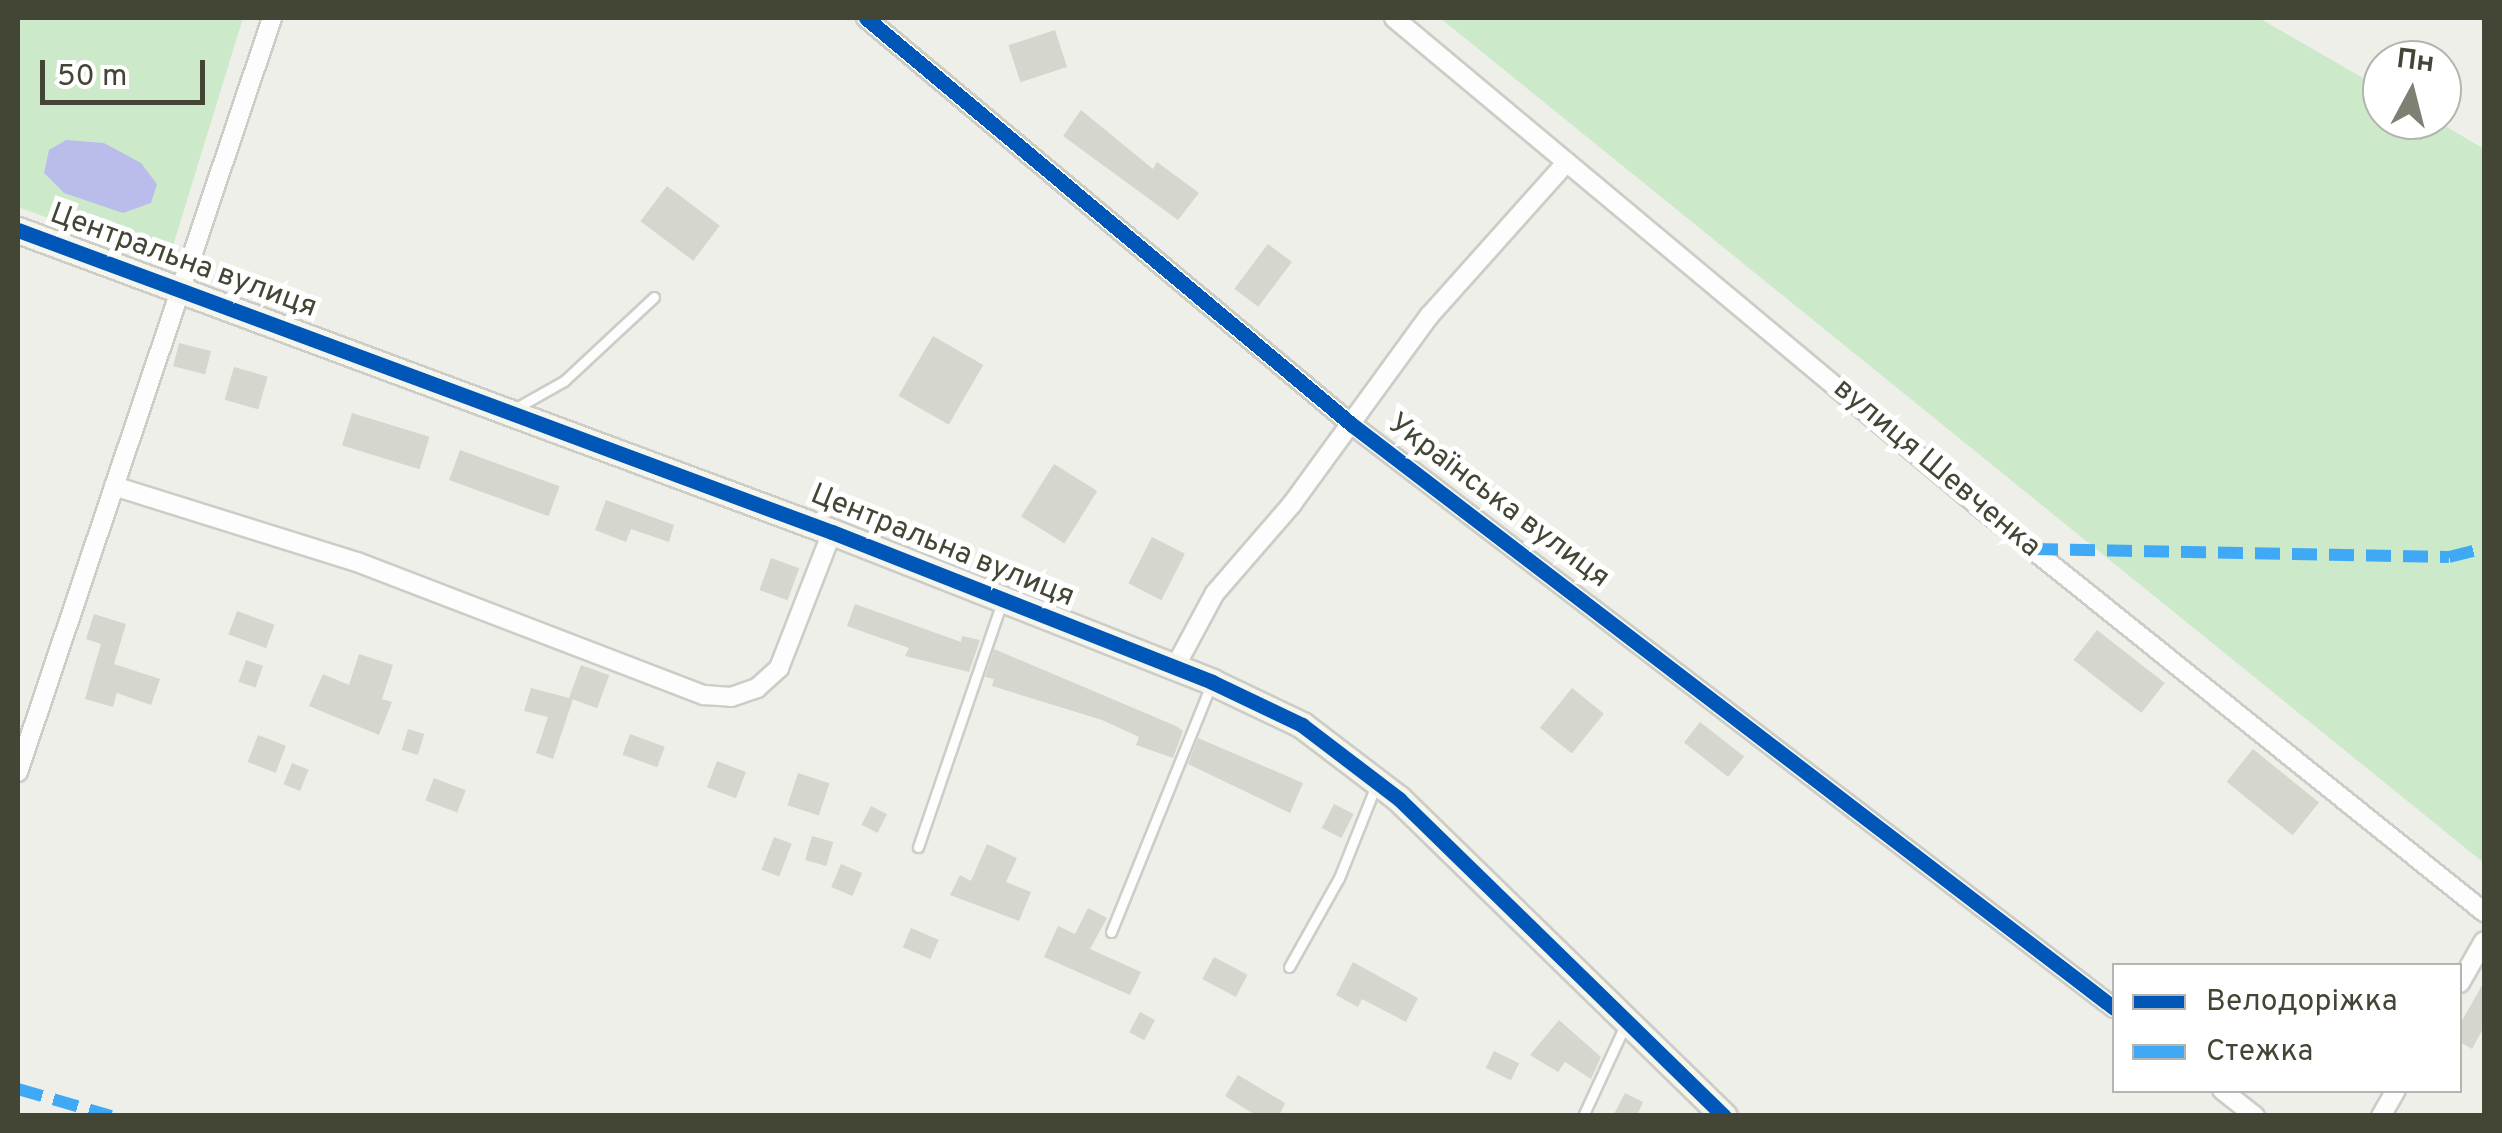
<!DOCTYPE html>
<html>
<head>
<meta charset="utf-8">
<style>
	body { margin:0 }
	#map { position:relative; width:2502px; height:1133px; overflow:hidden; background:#eeefe9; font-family:Overpass,sans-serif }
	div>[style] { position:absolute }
	.green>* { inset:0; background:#cceac9 }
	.water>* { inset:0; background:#babdec }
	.building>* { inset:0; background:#d5d6ce; transform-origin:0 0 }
	.roads { filter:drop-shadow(2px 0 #cccdc6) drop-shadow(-2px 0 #cccdc6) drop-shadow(0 2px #cccdc6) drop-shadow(0 -2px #cccdc6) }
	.lane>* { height:9px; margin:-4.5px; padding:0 4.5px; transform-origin:4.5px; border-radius:4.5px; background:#fcfdfc }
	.street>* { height:18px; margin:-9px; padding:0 9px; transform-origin:9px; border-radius:9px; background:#fcfdfc }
	.secondary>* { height:25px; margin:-12.5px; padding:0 12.5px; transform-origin:12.5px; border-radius:12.5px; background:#f4f6ee }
	.quiet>* { height:12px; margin-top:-6px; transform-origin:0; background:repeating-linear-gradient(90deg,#3fa9f5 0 25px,transparent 0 37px) }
	.cycleway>* { height:15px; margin:-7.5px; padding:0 7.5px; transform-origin:7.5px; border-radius:7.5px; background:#0057b8 }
	span { translate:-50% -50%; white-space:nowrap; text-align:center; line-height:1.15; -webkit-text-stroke:10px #fff; paint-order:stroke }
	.street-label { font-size:30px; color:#434535 }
	.frame { position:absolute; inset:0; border:20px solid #434535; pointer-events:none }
	.legend { position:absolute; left:2112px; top:963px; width:350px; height:130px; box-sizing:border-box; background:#fff; border:2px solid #b4b5ae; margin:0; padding:12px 18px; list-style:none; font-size:30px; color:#434535 }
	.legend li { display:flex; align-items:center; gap:20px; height:50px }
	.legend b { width:50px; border:2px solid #b4b5ae }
	.north { position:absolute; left:2362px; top:40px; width:100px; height:100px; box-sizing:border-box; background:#fff; border:2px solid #b4b5ae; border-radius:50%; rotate:7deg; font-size:28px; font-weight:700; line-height:40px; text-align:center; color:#434535 }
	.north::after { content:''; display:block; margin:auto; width:35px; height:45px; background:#7f8074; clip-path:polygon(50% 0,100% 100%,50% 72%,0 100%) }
	.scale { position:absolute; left:40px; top:60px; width:165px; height:45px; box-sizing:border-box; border:5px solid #434535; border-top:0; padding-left:12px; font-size:30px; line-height:35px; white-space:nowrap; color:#434535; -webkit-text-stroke:8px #fff; paint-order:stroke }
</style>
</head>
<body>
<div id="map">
	<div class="green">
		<div style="clip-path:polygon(18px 18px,243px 18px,168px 262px,18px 207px)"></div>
		<div style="clip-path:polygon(1440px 18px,2259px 18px,2382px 89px,2382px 120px,2435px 120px,2484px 149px,2484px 863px)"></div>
	</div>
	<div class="water">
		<div style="clip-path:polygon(66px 140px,104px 143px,141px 163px,157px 184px,151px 203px,123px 213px,64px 193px,44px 173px,49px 150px)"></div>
	</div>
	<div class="building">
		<div style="left:1055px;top:30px;width:39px;height:49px;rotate:72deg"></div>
		<div style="clip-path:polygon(1081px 110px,1153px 169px,1157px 162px,1199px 193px,1178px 220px,1063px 136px)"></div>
		<div style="left:667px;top:186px;width:66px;height:44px;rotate:37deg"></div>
		<div style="left:1268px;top:244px;width:30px;height:56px;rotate:37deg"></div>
		<div style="left:933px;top:336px;width:58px;height:69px;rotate:30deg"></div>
		<div style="left:179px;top:343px;width:33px;height:24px;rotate:14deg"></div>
		<div style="left:234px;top:367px;width:35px;height:34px;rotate:16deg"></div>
		<div style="left:352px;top:413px;width:81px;height:34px;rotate:17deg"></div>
		<div style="left:460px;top:450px;width:106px;height:32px;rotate:20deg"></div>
		<div style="left:1054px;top:464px;width:51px;height:62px;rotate:32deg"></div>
		<div style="clip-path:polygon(606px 500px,674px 525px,669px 542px,631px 529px,626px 542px,595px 530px)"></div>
		<div style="left:1152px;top:537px;width:37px;height:52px;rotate:27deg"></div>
		<div style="left:771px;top:558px;width:30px;height:34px;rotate:20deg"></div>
		<div style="clip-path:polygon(855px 604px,961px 642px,962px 636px,980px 640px,969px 672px,905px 656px,909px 648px,847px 626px)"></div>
		<div style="left:237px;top:611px;width:40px;height:25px;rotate:20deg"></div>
		<div style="clip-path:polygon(94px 614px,126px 624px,114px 664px,160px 679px,151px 705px,117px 693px,113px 707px,85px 699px,101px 644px,86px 639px)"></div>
		<div style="left:2097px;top:630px;width:86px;height:38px;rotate:38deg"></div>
		<div style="clip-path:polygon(994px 649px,1176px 726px,1183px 731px,1173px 758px,1136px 745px,1139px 737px,1102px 720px,992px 686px,994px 679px,985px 677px)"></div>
		<div style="clip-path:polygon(359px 654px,393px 665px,382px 699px,392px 702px,379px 735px,309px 706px,323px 674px,349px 685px)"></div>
		<div style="left:246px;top:660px;width:18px;height:23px;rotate:19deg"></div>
		<div style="left:581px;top:665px;width:30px;height:35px;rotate:20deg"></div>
		<div style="clip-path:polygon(531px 688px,573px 699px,553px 759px,536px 753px,548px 717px,524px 711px)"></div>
		<div style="left:1572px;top:688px;width:41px;height:51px;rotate:39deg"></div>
		<div style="left:1700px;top:722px;width:56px;height:26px;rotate:38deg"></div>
		<div style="left:408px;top:729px;width:17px;height:22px;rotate:17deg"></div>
		<div style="left:630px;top:734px;width:37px;height:22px;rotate:20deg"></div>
		<div style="left:258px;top:735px;width:30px;height:29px;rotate:21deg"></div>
		<div style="clip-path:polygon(1198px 738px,1303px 783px,1290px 813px,1188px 764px)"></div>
		<div style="left:2253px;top:749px;width:85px;height:42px;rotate:39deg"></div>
		<div style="left:717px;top:761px;width:31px;height:28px;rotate:21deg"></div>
		<div style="left:292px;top:763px;width:18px;height:23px;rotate:22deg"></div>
		<div style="left:798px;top:773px;width:33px;height:34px;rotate:18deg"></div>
		<div style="left:434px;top:778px;width:34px;height:24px;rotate:21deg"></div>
		<div style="left:1334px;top:804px;width:22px;height:27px;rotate:27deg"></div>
		<div style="left:871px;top:806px;width:18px;height:21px;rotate:27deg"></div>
		<div style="left:812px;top:836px;width:22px;height:25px;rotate:16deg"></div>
		<div style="left:774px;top:837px;width:19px;height:35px;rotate:21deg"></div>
		<div style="clip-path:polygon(987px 844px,1017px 858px,1006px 882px,1031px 892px,1019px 921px,950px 895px,960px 875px,971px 881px)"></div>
		<div style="left:841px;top:864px;width:23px;height:25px;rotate:23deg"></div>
		<div style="clip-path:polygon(1088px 908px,1107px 918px,1090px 949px,1141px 972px,1130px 995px,1044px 957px,1058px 926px,1075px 934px)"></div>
		<div style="left:911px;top:928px;width:30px;height:21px;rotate:23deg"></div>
		<div style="left:1214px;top:957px;width:38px;height:25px;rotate:28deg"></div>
		<div style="clip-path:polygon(1353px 962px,1418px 998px,1406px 1022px,1362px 999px,1358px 1007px,1336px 995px)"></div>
		<div style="clip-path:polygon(2484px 982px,2484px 1027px,2472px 1049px,2460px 1042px,2460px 1024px)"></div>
		<div style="left:1140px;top:1012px;width:17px;height:23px;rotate:28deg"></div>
		<div style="clip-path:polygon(1559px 1020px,1601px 1057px,1591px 1079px,1565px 1062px,1558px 1072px,1530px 1055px)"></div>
		<div style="left:1494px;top:1051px;width:28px;height:19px;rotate:26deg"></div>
		<div style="clip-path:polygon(1238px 1075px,1285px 1103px,1279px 1116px,1257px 1116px,1225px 1096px)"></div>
		<div style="clip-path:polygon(1625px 1093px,1643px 1102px,1637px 1116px,1613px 1116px)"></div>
	</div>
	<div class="roads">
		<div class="lane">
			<div style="left:516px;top:408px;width:55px;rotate:-29.4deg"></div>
			<div style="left:564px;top:381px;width:123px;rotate:-43deg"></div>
			<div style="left:918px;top:847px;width:257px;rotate:-71.1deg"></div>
			<div style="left:1111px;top:932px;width:266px;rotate:-68deg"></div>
			<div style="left:1289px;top:967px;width:102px;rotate:-60.7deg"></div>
			<div style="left:1339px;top:878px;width:100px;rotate:-68.3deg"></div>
			<div style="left:1583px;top:1116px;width:102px;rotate:-65.2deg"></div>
		</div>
		<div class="street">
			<div style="left:866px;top:18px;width:633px;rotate:39.93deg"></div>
			<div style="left:1351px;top:424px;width:961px;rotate:37.43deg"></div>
			<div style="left:1394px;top:18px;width:758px;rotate:39.86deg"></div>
			<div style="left:1976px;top:504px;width:652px;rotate:38.77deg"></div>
			<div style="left:114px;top:486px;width:255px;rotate:17.4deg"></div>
			<div style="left:357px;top:562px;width:372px;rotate:21deg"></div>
			<div style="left:704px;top:695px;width:27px;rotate:4deg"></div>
			<div style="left:731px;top:697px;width:28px;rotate:-19deg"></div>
			<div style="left:757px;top:688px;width:30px;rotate:-42deg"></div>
			<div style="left:779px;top:668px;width:146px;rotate:-68.7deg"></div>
			<div style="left:1174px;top:669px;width:86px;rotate:-61.7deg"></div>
			<div style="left:1215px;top:593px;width:118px;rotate:-49.1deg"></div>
			<div style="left:1292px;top:504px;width:234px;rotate:-53.9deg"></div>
			<div style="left:1430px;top:315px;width:205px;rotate:-48.2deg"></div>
			<div style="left:18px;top:772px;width:796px;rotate:-71.38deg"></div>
			<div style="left:2460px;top:983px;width:48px;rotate:-60.3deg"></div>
			<div style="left:2222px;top:1090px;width:42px;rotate:38.2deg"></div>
			<div style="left:2381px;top:1116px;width:30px;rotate:-60deg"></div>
		</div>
		<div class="secondary">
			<div style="left:18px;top:230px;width:868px;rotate:20.36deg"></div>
			<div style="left:832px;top:532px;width:409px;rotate:21.5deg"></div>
			<div style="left:1212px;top:682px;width:100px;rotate:25.5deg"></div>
			<div style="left:1302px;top:725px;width:122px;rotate:37.3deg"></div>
			<div style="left:1399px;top:799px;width:454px;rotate:44.3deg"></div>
		</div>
	</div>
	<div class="quiet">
		<div style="left:2033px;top:549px;width:416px;rotate:1.1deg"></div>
		<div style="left:2449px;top:557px;width:36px;rotate:-14deg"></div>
		<div style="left:18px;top:1089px;width:97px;rotate:16.2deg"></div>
	</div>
	<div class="cycleway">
		<div style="left:866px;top:18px;width:633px;rotate:39.93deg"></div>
		<div style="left:1351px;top:424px;width:961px;rotate:37.43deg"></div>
		<div style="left:18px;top:230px;width:868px;rotate:20.36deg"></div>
		<div style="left:832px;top:532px;width:409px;rotate:21.5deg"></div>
		<div style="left:1212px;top:682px;width:100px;rotate:25.5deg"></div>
		<div style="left:1302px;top:725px;width:122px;rotate:37.3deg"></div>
		<div style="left:1399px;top:799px;width:454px;rotate:44.3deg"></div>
	</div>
	<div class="street-label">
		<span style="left:183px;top:262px;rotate:20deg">Центральна вулиця</span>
		<span style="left:1936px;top:469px;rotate:40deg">вулиця Шевченка</span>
		<span style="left:1498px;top:502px;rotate:37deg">Українська вулиця</span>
		<span style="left:942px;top:547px;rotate:22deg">Центральна вулиця</span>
	</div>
	<div class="frame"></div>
	<ul class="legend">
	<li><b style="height:12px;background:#0057b8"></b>Велодоріжка</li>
	<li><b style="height:12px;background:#3fa9f5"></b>Стежка</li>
	</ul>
	<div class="north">Пн</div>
	<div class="scale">50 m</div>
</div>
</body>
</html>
